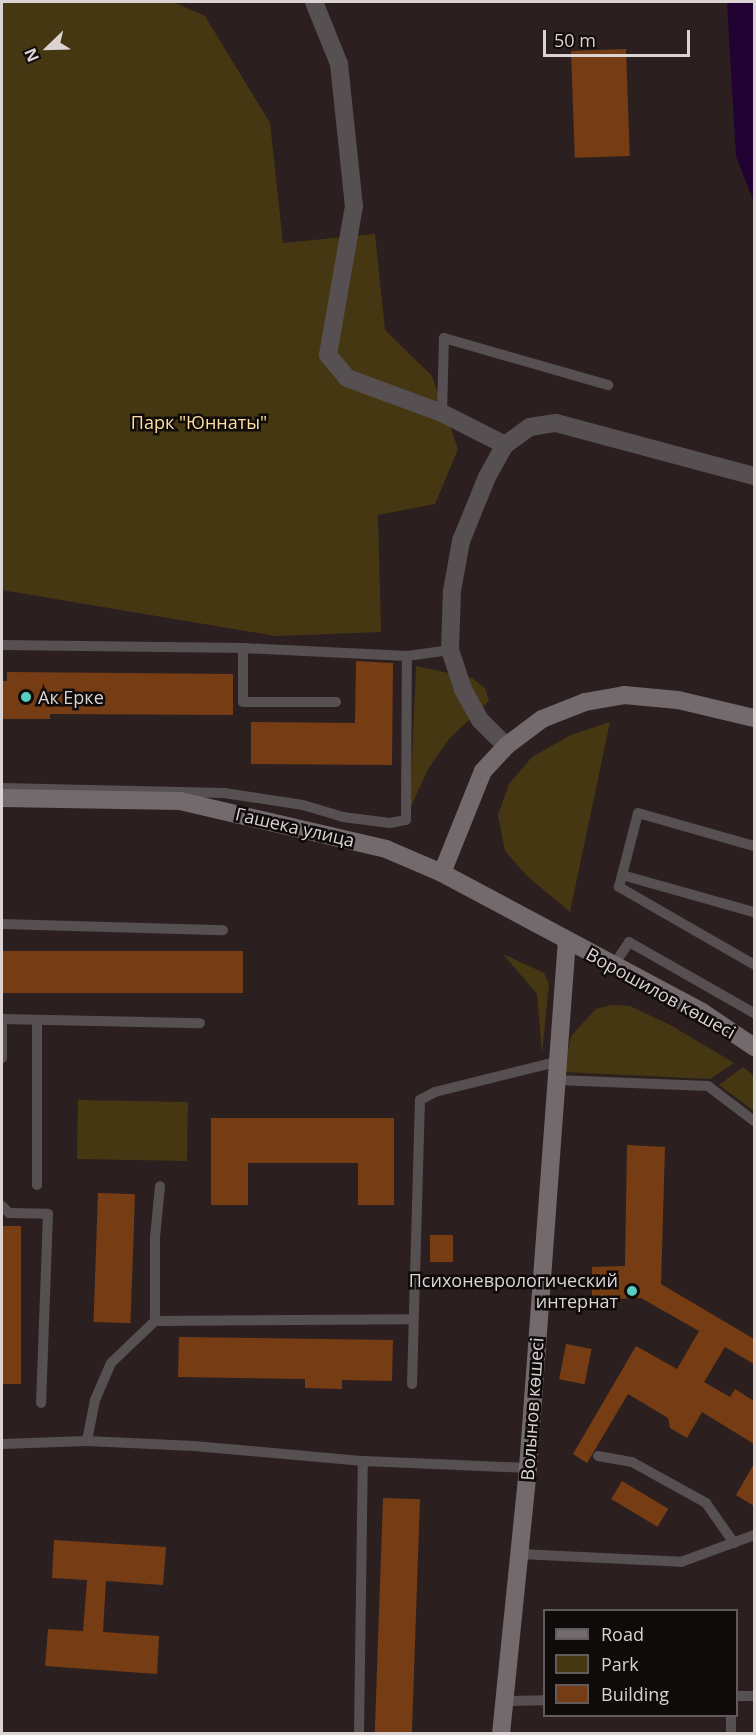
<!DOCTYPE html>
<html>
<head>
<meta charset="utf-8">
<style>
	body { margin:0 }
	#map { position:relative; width:756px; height:1735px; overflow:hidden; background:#2c1f1f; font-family:"Open Sans",sans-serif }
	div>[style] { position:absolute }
	.green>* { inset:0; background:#463713; transform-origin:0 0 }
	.water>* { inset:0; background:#220133 }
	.building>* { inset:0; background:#763d15; transform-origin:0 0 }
	.lane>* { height:10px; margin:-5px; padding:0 5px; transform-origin:5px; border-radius:5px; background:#565053 }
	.street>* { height:18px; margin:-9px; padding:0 9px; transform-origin:9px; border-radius:9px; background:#565053 }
	.secondary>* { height:18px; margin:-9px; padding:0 9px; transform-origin:9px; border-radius:9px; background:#736a6e }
	.dots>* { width:16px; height:16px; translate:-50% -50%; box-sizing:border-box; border:3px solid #100b0b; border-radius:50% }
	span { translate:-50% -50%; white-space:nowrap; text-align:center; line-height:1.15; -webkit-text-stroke:5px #100b0b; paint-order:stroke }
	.park-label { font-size:18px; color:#fedf9d }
	.poi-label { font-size:18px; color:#dcd3d3 }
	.left { translate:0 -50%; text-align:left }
	.right { translate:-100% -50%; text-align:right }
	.street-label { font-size:18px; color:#dcd3d3 }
	.frame { position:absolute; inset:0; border:3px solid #dcd3d3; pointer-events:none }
	.legend { position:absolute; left:543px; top:1609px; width:195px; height:108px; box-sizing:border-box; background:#100b0b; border:2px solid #625b5b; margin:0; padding:8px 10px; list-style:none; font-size:18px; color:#dcd3d3 }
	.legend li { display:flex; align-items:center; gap:12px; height:30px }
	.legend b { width:30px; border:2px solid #625b5b }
	.north { position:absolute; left:18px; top:18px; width:60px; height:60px; -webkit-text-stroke:4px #100b0b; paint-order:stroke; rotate:247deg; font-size:16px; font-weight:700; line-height:24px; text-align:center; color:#dcd3d3 }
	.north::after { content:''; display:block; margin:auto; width:21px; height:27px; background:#dcd3d3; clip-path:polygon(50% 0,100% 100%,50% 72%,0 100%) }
	.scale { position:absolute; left:543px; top:30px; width:147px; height:27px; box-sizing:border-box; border:3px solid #dcd3d3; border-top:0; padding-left:8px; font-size:18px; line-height:21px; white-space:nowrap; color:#dcd3d3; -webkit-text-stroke:4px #100b0b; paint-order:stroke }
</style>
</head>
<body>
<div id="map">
	<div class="green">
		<div style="clip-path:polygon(2px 2px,173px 2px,205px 16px,270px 123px,283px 243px,375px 234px,385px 330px,432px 376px,458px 449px,435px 504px,378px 515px,381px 632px,276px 636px,2px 590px)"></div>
		<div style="clip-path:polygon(416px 666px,472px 678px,485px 688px,489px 701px,449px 739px,428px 769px,410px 809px)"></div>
		<div style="clip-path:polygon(610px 722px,570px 912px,528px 877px,505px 851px,498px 815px,509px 784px,532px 757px,571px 735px)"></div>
		<div style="clip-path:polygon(503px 954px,544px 973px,549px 984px,542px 1054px,537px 994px)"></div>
		<div style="clip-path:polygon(612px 1005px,630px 1006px,672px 1026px,734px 1063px,710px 1079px,564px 1072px,571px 1036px,596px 1009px)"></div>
		<div style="clip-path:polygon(743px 1067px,754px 1076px,754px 1111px,719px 1085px)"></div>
		<div style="left:78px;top:1100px;width:110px;height:59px;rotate:1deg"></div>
	</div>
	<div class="water">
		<div style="clip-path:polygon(727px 2px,754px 2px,754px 202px,736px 156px)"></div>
	</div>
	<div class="building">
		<div style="left:626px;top:49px;width:107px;height:55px;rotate:88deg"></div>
		<div style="clip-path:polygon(356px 661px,393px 663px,392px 765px,251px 764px,251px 722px,355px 723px)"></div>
		<div style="clip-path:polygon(7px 672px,233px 674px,233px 715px,50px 714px,50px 719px,2px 719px,2px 681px,7px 681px)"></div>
		<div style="left:2px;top:951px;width:241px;height:42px"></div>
		<div style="clip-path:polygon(211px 1118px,394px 1118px,394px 1205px,358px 1205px,358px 1163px,248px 1163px,248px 1205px,211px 1205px)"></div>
		<div style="clip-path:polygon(627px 1145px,665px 1147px,661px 1284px,754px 1339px,754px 1364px,725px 1347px,704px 1382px,730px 1397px,735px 1389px,754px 1401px,754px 1444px,702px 1412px,687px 1438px,670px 1428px,668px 1418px,628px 1394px,587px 1463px,573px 1454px,636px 1346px,677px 1369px,699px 1331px,641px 1298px,592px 1300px,592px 1267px,625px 1266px)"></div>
		<div style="left:98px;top:1193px;width:37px;height:129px;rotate:2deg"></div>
		<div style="left:2px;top:1226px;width:19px;height:158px"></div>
		<div style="left:453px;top:1235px;width:27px;height:23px;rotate:90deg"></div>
		<div style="clip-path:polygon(179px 1337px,393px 1340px,392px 1381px,342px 1380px,342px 1389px,305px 1388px,305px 1379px,178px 1377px)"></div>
		<div style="left:566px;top:1344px;width:26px;height:36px;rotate:11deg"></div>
		<div style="clip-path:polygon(754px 1464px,754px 1506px,736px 1495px)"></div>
		<div style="left:622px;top:1481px;width:54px;height:21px;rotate:31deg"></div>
		<div style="left:383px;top:1498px;width:37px;height:236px;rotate:2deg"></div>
		<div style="clip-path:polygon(54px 1540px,166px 1547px,163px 1585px,106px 1581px,103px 1632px,159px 1636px,157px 1674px,45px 1666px,48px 1629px,83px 1631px,87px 1580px,52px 1578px)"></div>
	</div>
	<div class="lane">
		<div style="left:442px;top:413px;width:75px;rotate:-88.5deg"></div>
		<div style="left:444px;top:338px;width:171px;rotate:16deg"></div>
		<div style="left:2px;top:645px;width:241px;rotate:0.7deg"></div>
		<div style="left:243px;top:648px;width:164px;rotate:2.8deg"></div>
		<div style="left:407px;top:656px;width:43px;rotate:-7.9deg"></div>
		<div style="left:243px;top:648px;width:54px;rotate:90deg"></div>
		<div style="left:243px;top:702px;width:93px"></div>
		<div style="left:2px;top:788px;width:222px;rotate:1.3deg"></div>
		<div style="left:224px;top:793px;width:80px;rotate:8.6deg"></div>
		<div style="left:303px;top:805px;width:42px;rotate:16.7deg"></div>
		<div style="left:343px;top:817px;width:47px;rotate:7.3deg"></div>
		<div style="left:390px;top:823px;width:16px;rotate:-11deg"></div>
		<div style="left:406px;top:820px;width:164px;rotate:-89.7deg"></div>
		<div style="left:622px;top:875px;width:137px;rotate:15.7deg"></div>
		<div style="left:2px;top:924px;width:221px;rotate:1.6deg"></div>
		<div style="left:753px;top:964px;width:155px;rotate:-150.1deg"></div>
		<div style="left:619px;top:887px;width:76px;rotate:-75.6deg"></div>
		<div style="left:638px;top:813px;width:121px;rotate:15.9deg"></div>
		<div style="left:613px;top:966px;width:29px;rotate:-56deg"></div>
		<div style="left:629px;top:942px;width:144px;rotate:29.6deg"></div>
		<div style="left:2px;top:1019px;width:198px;rotate:1.2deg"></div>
		<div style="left:2px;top:1058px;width:39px;rotate:-90deg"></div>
		<div style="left:556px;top:1080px;width:152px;rotate:2.3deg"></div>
		<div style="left:708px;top:1086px;width:58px;rotate:37.3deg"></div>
		<div style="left:37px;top:1185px;width:165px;rotate:-90deg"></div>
		<div style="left:2px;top:1206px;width:10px;rotate:45deg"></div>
		<div style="left:9px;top:1213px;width:39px;rotate:1deg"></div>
		<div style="left:48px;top:1214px;width:189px;rotate:92.1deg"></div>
		<div style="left:155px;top:1321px;width:84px;rotate:-90deg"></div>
		<div style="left:155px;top:1237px;width:51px;rotate:-84.4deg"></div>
		<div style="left:412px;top:1384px;width:284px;rotate:-88.4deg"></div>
		<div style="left:420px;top:1100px;width:17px;rotate:-28deg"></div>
		<div style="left:435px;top:1092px;width:125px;rotate:-13.9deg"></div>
		<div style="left:87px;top:1441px;width:42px;rotate:-79deg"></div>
		<div style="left:95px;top:1400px;width:40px;rotate:-66.6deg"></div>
		<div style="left:111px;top:1363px;width:61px;rotate:-43.7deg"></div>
		<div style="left:155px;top:1321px;width:258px;rotate:-0.4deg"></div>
		<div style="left:2px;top:1444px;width:85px;rotate:-2deg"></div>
		<div style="left:87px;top:1441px;width:107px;rotate:2.7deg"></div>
		<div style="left:194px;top:1446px;width:170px;rotate:5.1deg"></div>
		<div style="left:598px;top:1456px;width:35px;rotate:10deg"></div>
		<div style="left:632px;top:1462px;width:85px;rotate:29deg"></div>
		<div style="left:706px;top:1503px;width:49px;rotate:55deg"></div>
		<div style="left:520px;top:1554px;width:161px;rotate:2.8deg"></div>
		<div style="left:681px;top:1562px;width:78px;rotate:-20.3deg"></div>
		<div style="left:736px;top:1696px;width:18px"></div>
		<div style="left:505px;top:1701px;width:39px;rotate:-1deg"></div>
		<div style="left:731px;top:1716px;width:18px;rotate:90deg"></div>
		<div style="left:359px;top:1734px;width:273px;rotate:-89.2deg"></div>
		<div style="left:363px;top:1461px;width:165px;rotate:2.4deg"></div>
	</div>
	<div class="street">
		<div style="left:314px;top:2px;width:67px;rotate:68deg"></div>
		<div style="left:339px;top:64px;width:143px;rotate:84deg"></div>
		<div style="left:354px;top:206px;width:151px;rotate:99.9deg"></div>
		<div style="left:328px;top:355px;width:30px;rotate:50deg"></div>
		<div style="left:347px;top:378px;width:101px;rotate:20.2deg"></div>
		<div style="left:442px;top:413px;width:71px;rotate:26.9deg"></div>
		<div style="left:506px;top:746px;width:37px;rotate:-135deg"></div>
		<div style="left:480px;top:720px;width:35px;rotate:-119deg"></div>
		<div style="left:463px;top:689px;width:41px;rotate:-108.4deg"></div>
		<div style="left:450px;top:650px;width:59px;rotate:-88.1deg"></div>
		<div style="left:452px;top:591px;width:51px;rotate:-79.8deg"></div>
		<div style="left:461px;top:541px;width:69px;rotate:-67.9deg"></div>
		<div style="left:487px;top:477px;width:37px;rotate:-61deg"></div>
		<div style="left:505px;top:445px;width:31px;rotate:-36deg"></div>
		<div style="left:530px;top:427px;width:26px;rotate:-9deg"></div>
		<div style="left:556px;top:423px;width:205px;rotate:15deg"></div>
	</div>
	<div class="secondary">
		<div style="left:2px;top:798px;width:178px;rotate:1deg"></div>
		<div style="left:180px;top:801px;width:212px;rotate:13.1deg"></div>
		<div style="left:386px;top:849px;width:61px;rotate:23.2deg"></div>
		<div style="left:442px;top:873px;width:295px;rotate:28.1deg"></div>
		<div style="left:702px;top:1012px;width:63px;rotate:33.9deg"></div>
		<div style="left:442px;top:873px;width:110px;rotate:-68.1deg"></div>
		<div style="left:483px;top:771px;width:34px;rotate:-47deg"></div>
		<div style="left:506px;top:746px;width:45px;rotate:-36.9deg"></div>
		<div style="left:542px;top:719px;width:46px;rotate:-21.6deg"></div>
		<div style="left:585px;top:702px;width:40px;rotate:-10deg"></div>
		<div style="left:624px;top:695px;width:54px;rotate:5.3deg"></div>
		<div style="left:678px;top:700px;width:78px;rotate:13.3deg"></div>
		<div style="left:501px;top:1734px;width:267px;rotate:-84.2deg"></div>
		<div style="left:528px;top:1468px;width:529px;rotate:-85.78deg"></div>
	</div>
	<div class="dots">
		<div style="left:26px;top:697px;background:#57cec1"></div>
		<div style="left:632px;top:1291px;background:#57cec1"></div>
	</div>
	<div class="park-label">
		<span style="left:199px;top:422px">Парк "Юннаты"</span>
	</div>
	<div class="poi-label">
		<span class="left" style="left:38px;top:697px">Ак Ерке</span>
		<span class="right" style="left:618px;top:1291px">Психоневрологический<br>интернат</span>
	</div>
	<div class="street-label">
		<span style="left:295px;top:827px;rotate:13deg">Гашека улица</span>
		<span style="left:661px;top:993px;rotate:29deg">Ворошилов көшесі</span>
		<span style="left:532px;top:1409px;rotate:-86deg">Волынов көшесі</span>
	</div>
	<div class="frame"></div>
	<ul class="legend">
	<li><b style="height:8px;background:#736a6e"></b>Road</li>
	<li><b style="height:16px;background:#463713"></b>Park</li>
	<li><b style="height:16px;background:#763d15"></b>Building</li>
	</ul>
	<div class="north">N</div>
	<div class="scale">50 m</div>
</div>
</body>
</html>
